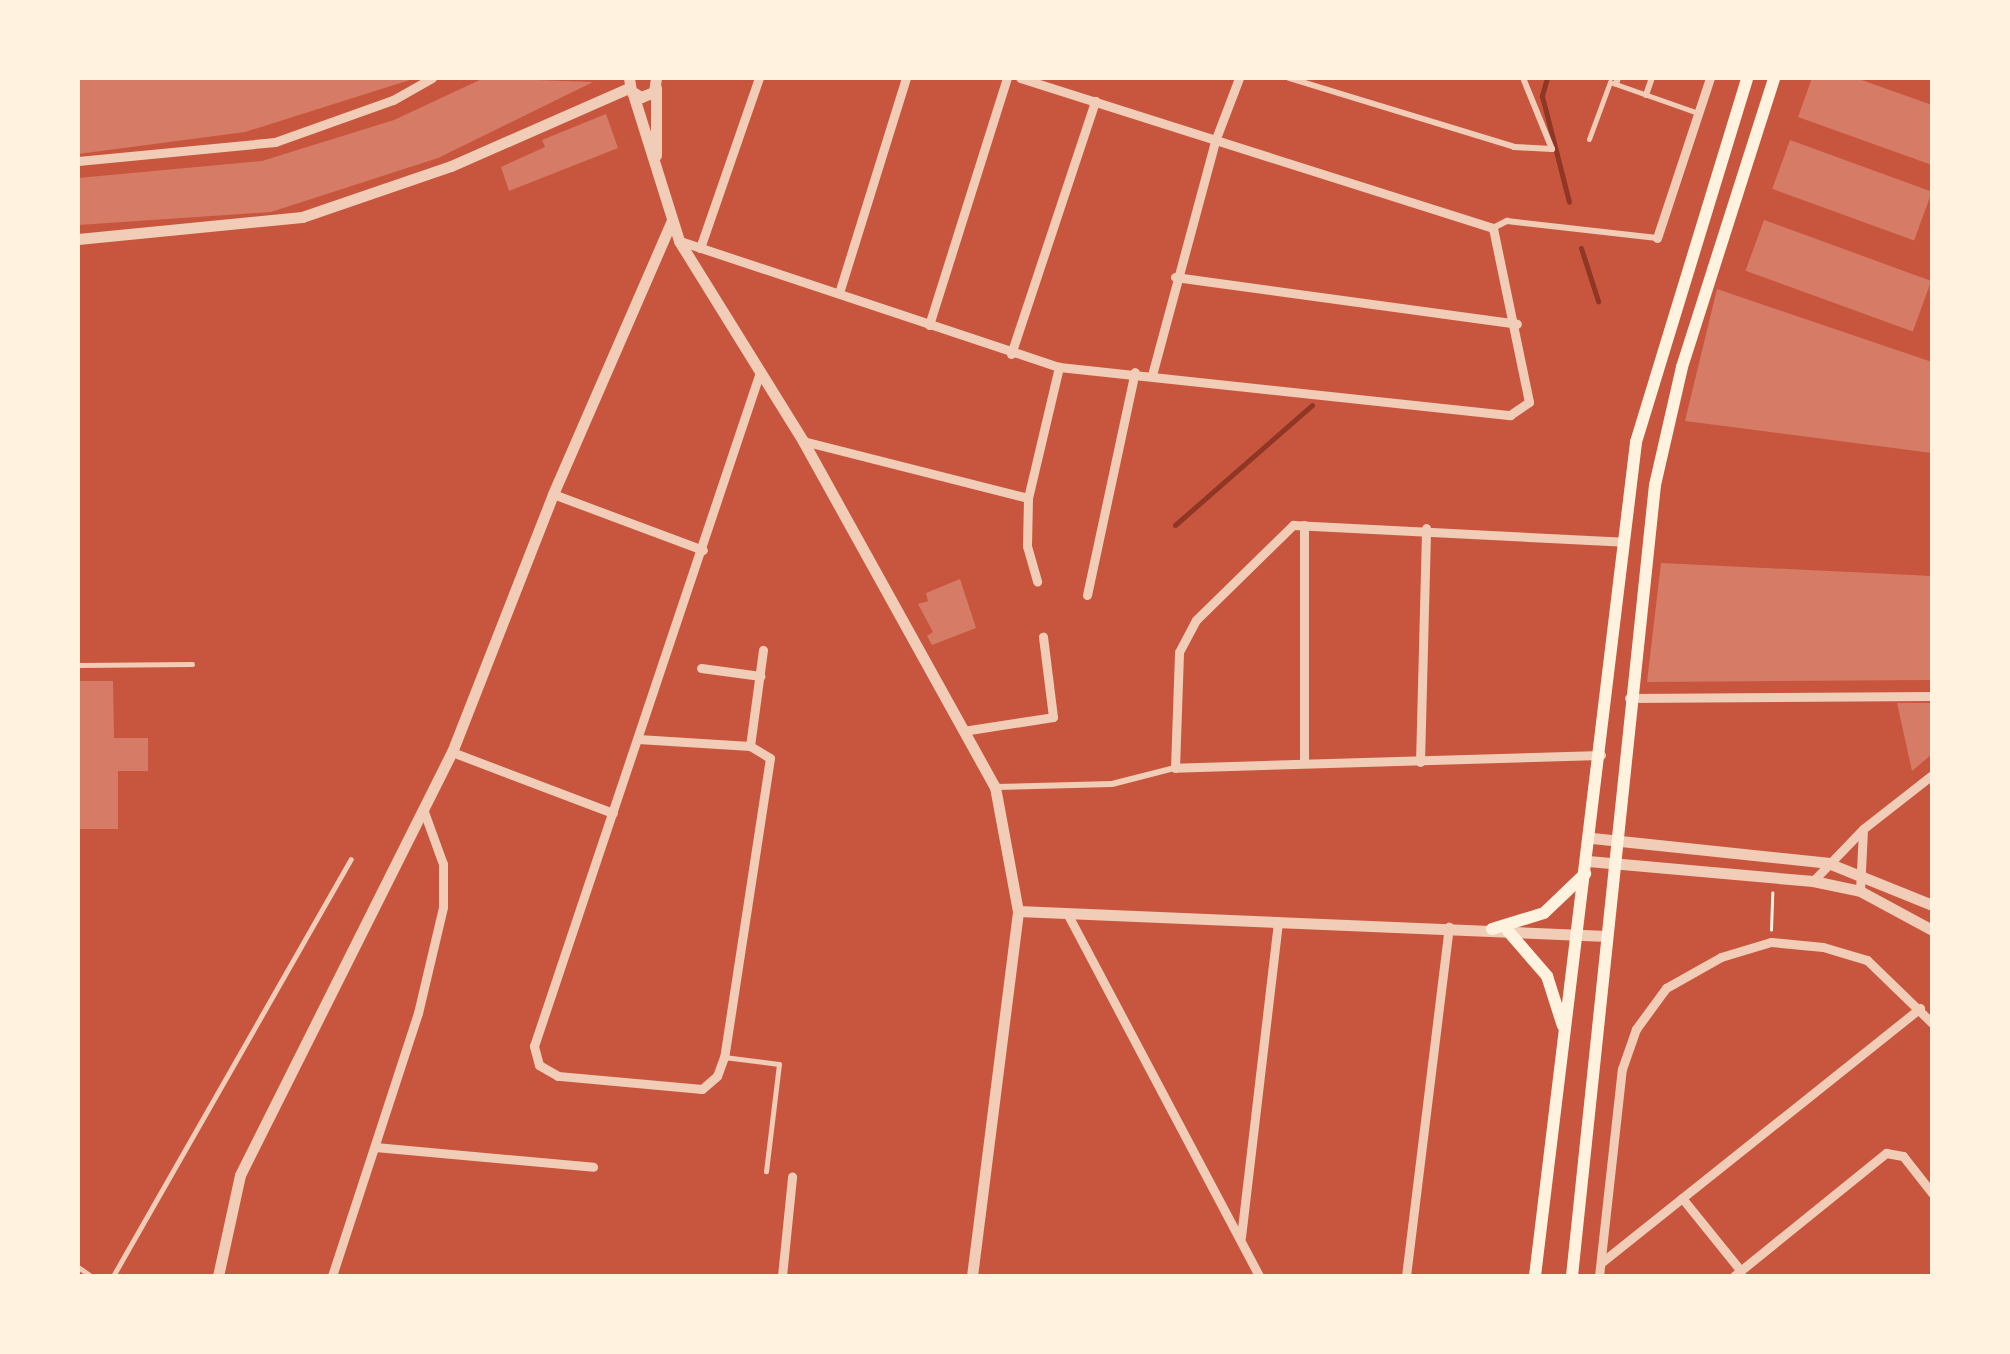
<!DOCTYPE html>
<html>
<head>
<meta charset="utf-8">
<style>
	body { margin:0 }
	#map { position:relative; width:2010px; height:1354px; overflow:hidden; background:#c8553d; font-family:"PT Sans Narrow",sans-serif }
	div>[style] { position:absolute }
	.stream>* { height:5px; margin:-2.5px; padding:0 2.5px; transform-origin:2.5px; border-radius:2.5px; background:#8f3625 }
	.building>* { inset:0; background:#d67c66; transform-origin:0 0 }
	.path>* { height:2.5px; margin:-1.25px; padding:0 1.25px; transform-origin:1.25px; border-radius:1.25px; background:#fff3e0 }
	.service>* { height:5px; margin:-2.5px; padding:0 2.5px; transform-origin:2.5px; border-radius:2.5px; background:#f1ccb7 }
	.pedestrian>* { height:6px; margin:-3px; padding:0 3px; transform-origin:3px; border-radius:3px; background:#f1ccb7 }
	.minor>* { height:9px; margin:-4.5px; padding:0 4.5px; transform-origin:4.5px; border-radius:4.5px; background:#f1ccb7 }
	.tertiary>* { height:11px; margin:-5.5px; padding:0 5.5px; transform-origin:5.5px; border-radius:5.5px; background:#f1ccb7 }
	.secondary>* { height:12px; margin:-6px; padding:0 6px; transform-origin:6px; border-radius:6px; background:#fff3e0 }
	span { translate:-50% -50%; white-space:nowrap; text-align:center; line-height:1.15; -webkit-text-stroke:9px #fff3e0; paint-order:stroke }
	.frame { position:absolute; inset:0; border:80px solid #fff3e0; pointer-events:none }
</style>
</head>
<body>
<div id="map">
	<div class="stream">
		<div style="left:1547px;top:78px;width:19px;rotate:106deg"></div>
		<div style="left:1542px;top:96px;width:109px;rotate:75.7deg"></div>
		<div style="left:1581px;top:248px;width:56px;rotate:72.2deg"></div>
		<div style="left:1175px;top:525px;width:182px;rotate:-41.2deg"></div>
	</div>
	<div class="building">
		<div style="clip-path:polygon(78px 78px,416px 78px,245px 132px,78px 154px)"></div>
		<div style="clip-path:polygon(484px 78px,593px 82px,438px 158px,271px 212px,78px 225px,78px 178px,262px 161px,394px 120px)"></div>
		<div style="clip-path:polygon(1812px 78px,1856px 78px,1932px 105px,1932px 165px,1798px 117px)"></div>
		<div style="clip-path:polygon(606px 114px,618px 148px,509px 191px,501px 167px,545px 147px,542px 140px)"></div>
		<div style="left:1790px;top:140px;width:151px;height:52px;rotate:20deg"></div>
		<div style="left:1764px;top:220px;width:178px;height:54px;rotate:20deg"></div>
		<div style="clip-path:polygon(1717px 289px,1932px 362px,1932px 453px,1685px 421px)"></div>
		<div style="clip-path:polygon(1661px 563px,1932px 576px,1932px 680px,1647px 682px)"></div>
		<div style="clip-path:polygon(960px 579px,976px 628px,932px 645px,927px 636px,933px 632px,918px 604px,928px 601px,926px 593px)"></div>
		<div style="clip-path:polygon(78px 681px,113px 681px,114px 738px,148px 738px,148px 771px,118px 771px,118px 829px,78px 829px)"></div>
		<div style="clip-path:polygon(1897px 703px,1932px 703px,1932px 754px,1912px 771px)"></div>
	</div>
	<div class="path">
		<div style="left:1771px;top:930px;width:37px;rotate:-88deg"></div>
	</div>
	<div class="service">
		<div style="left:1589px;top:139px;width:61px;rotate:-69.8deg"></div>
		<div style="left:1610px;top:82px;width:93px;rotate:19.4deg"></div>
		<div style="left:78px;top:665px;width:114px;rotate:-0.5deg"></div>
		<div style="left:724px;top:1057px;width:55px;rotate:7.3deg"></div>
		<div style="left:779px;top:1064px;width:108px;rotate:96.9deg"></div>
		<div style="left:78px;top:1267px;width:16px;rotate:35deg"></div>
		<div style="left:113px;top:1276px;width:480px;rotate:-60.3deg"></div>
	</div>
	<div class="pedestrian">
		<div style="left:1289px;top:78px;width:235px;rotate:17deg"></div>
		<div style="left:1514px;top:147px;width:38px;rotate:3deg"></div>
		<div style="left:1552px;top:149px;width:77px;rotate:-112.2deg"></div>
		<div style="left:1616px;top:84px;width:6px;rotate:-72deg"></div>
		<div style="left:1646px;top:95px;width:18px;rotate:-71deg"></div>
		<div style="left:1493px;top:228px;width:16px;rotate:-27deg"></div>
		<div style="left:1507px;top:221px;width:151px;rotate:6.5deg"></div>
		<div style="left:995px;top:787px;width:117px;rotate:-1.5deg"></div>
		<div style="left:1112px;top:784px;width:65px;rotate:-14.3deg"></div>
	</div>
	<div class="minor">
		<div style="left:78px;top:161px;width:198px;rotate:-5.5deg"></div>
		<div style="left:275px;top:142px;width:125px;rotate:-19.6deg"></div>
		<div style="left:393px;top:100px;width:45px;rotate:-29.4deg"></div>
		<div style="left:1657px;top:238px;width:169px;rotate:-71.7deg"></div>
		<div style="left:680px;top:241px;width:399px;rotate:18.4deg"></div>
		<div style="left:1059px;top:367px;width:454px;rotate:6.1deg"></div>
		<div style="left:1510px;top:415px;width:23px;rotate:-34deg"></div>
		<div style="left:1529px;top:402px;width:178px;rotate:-101.7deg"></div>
		<div style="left:1493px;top:228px;width:496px;rotate:-162.4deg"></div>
		<div style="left:700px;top:248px;width:180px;rotate:-70.9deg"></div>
		<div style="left:1175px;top:277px;width:345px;rotate:7.8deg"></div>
		<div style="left:839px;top:293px;width:225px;rotate:-72.7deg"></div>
		<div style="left:929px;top:325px;width:259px;rotate:-72.5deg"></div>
		<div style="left:1011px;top:354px;width:267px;rotate:-71.6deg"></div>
		<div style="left:1152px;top:375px;width:242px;rotate:-74.9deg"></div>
		<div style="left:1215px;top:141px;width:67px;rotate:-69.1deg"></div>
		<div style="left:803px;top:441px;width:232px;rotate:14.2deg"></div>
		<div style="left:1028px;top:498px;width:135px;rotate:-76.7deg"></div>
		<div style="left:553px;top:494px;width:160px;rotate:20.5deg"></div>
		<div style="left:1028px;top:498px;width:48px;rotate:91.2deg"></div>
		<div style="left:1027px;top:546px;width:37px;rotate:74deg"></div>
		<div style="left:1087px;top:595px;width:228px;rotate:-77.9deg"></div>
		<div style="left:701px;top:668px;width:60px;rotate:7.7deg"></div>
		<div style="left:1629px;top:698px;width:303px;rotate:-0.4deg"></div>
		<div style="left:963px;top:731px;width:91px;rotate:-8.8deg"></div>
		<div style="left:1053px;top:717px;width:81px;rotate:-97.1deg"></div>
		<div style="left:638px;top:739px;width:112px;rotate:3.6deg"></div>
		<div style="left:750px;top:746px;width:23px;rotate:31deg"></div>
		<div style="left:770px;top:758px;width:303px;rotate:98.7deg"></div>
		<div style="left:724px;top:1057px;width:20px;rotate:110deg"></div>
		<div style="left:717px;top:1076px;width:20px;rotate:139deg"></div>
		<div style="left:702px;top:1089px;width:145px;rotate:-174.8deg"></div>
		<div style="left:558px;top:1076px;width:22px;rotate:-150deg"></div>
		<div style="left:539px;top:1065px;width:20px;rotate:-105deg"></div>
		<div style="left:534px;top:1046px;width:711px;rotate:-71.46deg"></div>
		<div style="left:750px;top:746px;width:97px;rotate:-82.3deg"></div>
		<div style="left:452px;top:752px;width:172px;rotate:20.8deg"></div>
		<div style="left:1601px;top:755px;width:426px;rotate:178.3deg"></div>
		<div style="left:1175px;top:768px;width:116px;rotate:-88deg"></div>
		<div style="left:1179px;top:652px;width:36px;rotate:-62deg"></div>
		<div style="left:1196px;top:620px;width:136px;rotate:-44.4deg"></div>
		<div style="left:1293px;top:525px;width:331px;rotate:2.9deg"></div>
		<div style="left:1420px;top:762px;width:234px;rotate:-88.5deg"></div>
		<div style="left:1304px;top:763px;width:238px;rotate:-90deg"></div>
		<div style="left:1813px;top:881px;width:72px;rotate:-46.1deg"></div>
		<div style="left:1863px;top:829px;width:88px;rotate:-38deg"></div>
		<div style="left:1860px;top:891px;width:61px;rotate:-87.2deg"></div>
		<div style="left:1068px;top:915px;width:408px;rotate:62.1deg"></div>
		<div style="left:375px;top:1147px;width:219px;rotate:5.2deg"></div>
		<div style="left:1682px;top:1198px;width:94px;rotate:51.1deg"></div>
		<div style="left:1241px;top:1237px;width:318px;rotate:-83.3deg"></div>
		<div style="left:1602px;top:1262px;width:407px;rotate:-38.6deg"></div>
		<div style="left:332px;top:1276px;width:277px;rotate:-71.9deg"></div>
		<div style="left:418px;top:1013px;width:109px;rotate:-76.7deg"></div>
		<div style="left:443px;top:907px;width:43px;rotate:-90deg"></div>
		<div style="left:443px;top:864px;width:59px;rotate:-110deg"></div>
		<div style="left:782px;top:1276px;width:100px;rotate:-84.2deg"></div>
		<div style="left:1406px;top:1276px;width:352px;rotate:-83deg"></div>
		<div style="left:1599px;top:1276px;width:208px;rotate:-83.7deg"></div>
		<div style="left:1622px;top:1069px;width:42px;rotate:-70.7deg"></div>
		<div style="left:1636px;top:1029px;width:51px;rotate:-53.8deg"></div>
		<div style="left:1666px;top:988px;width:63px;rotate:-29.4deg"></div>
		<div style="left:1721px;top:957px;width:52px;rotate:-16.7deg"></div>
		<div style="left:1771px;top:942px;width:52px;rotate:5.5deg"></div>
		<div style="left:1823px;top:947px;width:46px;rotate:16.5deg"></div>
		<div style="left:1867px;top:960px;width:91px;rotate:44.1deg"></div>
		<div style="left:1734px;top:1276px;width:196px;rotate:-39deg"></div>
		<div style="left:1886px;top:1153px;width:17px;rotate:10deg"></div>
		<div style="left:1903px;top:1156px;width:47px;rotate:51.9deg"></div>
	</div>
	<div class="tertiary">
		<div style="left:629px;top:78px;width:13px;rotate:81deg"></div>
		<div style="left:631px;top:91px;width:12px;rotate:31deg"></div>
		<div style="left:641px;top:97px;width:14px;rotate:-21deg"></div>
		<div style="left:654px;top:92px;width:14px;rotate:-82deg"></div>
		<div style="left:633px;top:94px;width:154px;rotate:72.6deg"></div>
		<div style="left:679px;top:241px;width:235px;rotate:58.2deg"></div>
		<div style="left:803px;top:441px;width:396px;rotate:61deg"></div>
		<div style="left:995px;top:787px;width:126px;rotate:79.5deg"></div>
		<div style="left:1018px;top:911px;width:589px;rotate:2.43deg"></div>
		<div style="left:656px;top:155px;width:67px;rotate:-90deg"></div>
		<div style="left:78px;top:239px;width:225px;rotate:-5.6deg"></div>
		<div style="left:302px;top:217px;width:157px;rotate:-18.9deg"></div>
		<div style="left:451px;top:166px;width:194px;rotate:-23.7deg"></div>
		<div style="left:1592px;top:838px;width:237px;rotate:6deg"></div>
		<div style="left:1828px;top:863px;width:112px;rotate:22deg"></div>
		<div style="left:1588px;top:861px;width:226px;rotate:5.1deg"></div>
		<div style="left:1813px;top:881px;width:48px;rotate:12deg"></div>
		<div style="left:1860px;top:891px;width:82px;rotate:28.4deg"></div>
		<div style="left:218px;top:1276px;width:103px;rotate:-77.7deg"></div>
		<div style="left:240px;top:1175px;width:473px;rotate:-63.4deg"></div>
		<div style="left:452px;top:752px;width:277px;rotate:-68.6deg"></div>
		<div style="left:553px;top:494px;width:296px;rotate:-66.5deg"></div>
		<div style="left:972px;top:1276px;width:368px;rotate:-82.8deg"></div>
	</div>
	<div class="secondary">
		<div style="left:1492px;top:929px;width:54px;rotate:-17.1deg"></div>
		<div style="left:1544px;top:913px;width:57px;rotate:-43.6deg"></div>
		<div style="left:1508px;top:931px;width:60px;rotate:49.1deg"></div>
		<div style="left:1547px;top:976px;width:52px;rotate:72.3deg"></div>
		<div style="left:1535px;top:1276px;width:840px;rotate:-83.09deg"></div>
		<div style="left:1636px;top:442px;width:381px;rotate:-73deg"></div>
		<div style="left:1572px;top:1276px;width:795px;rotate:-84.01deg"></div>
		<div style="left:1655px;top:485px;width:121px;rotate:-77.1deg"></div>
		<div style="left:1682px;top:367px;width:303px;rotate:-72.3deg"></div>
	</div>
	<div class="frame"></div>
</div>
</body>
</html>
